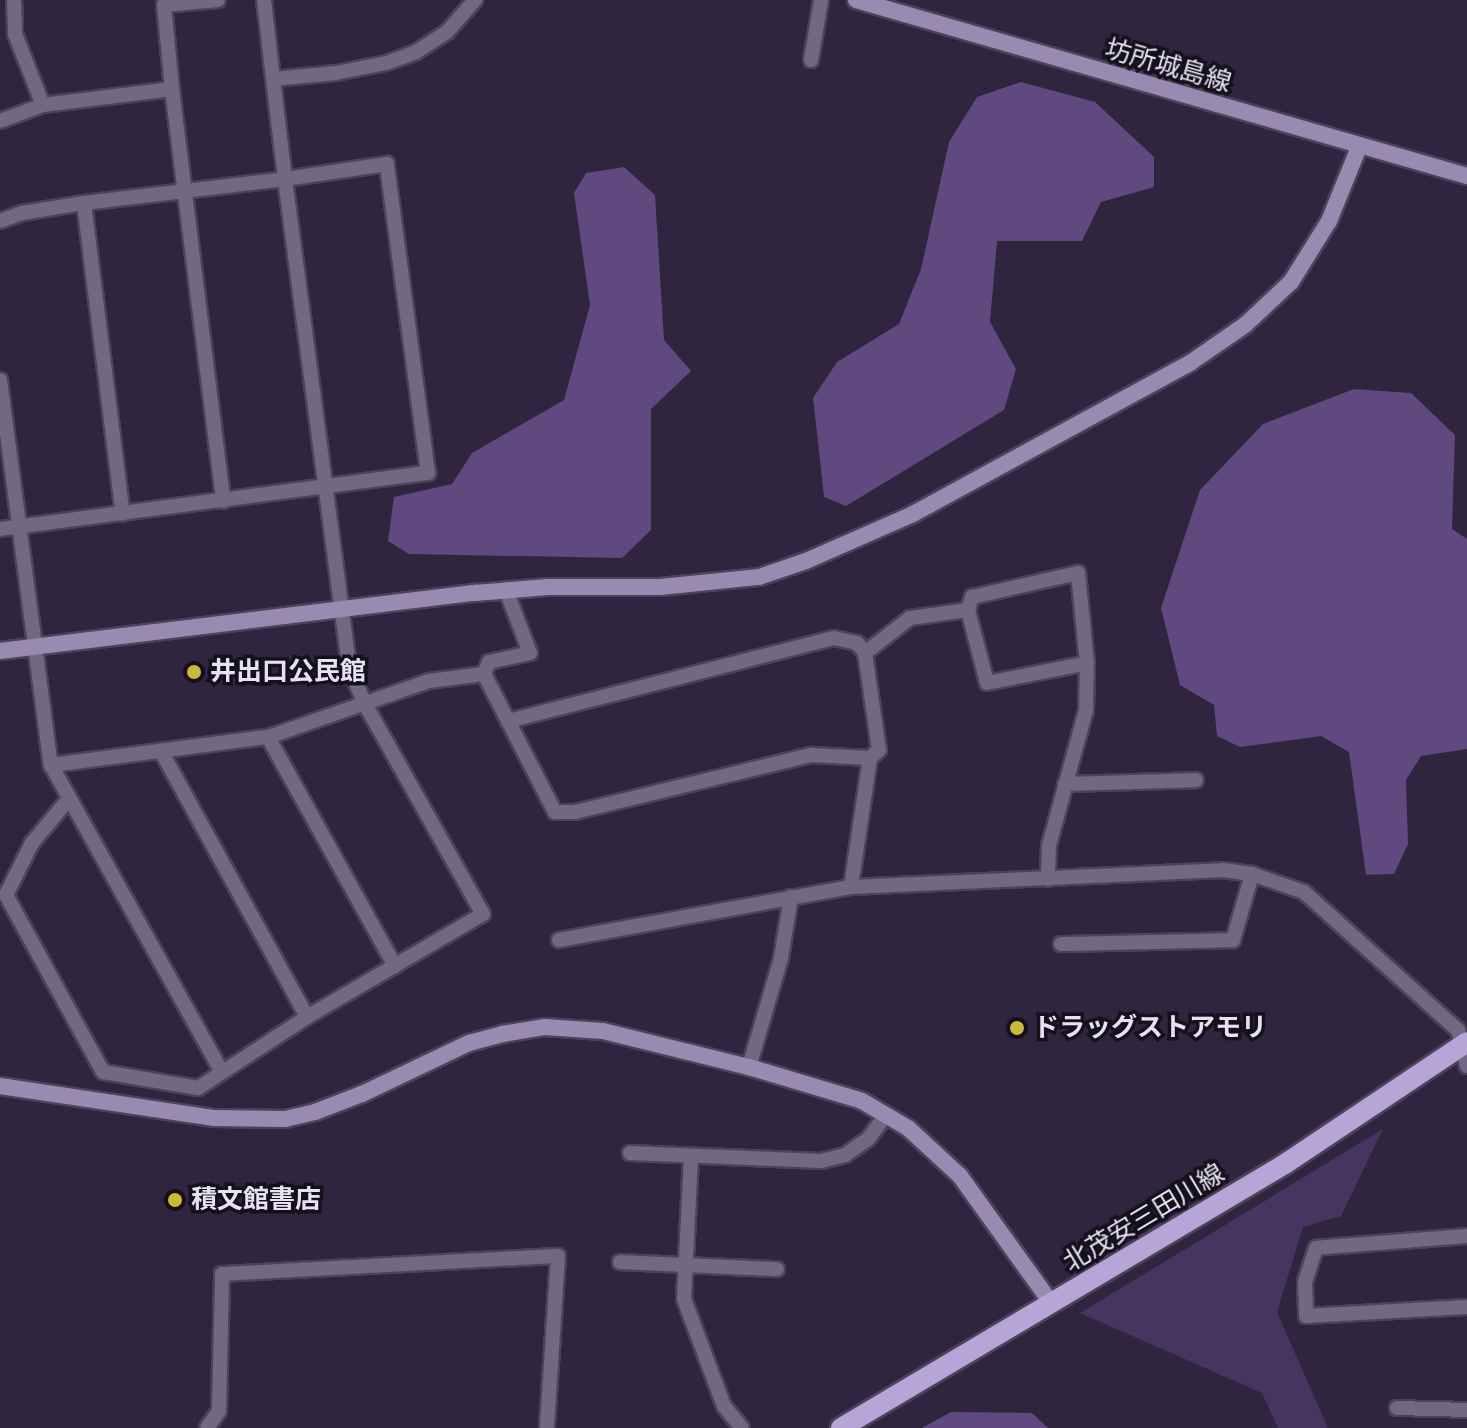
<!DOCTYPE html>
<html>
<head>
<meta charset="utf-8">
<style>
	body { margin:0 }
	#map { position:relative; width:1467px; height:1428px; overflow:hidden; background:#2f253e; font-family:Rubik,"Noto Sans JP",sans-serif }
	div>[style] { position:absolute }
	.green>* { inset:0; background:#473461 }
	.forest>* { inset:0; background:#5f497f }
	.roads { filter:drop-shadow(2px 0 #4c435b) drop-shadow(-2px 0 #4c435b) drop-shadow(0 2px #4c435b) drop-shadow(0 -2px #4c435b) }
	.street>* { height:14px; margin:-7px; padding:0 7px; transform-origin:7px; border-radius:7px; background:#716881 }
	.secondary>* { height:16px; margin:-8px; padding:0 8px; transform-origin:8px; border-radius:8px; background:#998ab2 }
	.primary>* { height:20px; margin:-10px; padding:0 10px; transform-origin:10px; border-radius:10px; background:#b8a5d8 }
	.dots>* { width:22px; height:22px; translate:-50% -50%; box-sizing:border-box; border:4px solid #15111c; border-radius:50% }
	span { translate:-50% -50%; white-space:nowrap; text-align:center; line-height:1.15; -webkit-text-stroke:7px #15111c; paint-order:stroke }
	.street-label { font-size:26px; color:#e7e2f2 }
	.poi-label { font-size:26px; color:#e7e2f2; font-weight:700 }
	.left { translate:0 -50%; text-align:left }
</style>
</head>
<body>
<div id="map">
	<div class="green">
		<div style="clip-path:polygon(1383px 1129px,1341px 1216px,1303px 1227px,1277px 1312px,1328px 1428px,1278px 1428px,1262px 1393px,1080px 1313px)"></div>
	</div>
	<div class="forest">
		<div style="clip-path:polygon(1021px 82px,1095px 102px,1154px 157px,1154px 187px,1101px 202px,1082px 241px,997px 241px,990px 322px,1016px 369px,1004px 410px,846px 506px,824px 497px,813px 398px,837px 362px,899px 324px,921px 269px,949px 142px,977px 97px)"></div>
		<div style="clip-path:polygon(624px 167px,655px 195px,664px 340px,691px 371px,651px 409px,651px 530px,622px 558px,409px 554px,388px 541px,394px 497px,452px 484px,472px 453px,564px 400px,590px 305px,574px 193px,586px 173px)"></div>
		<div style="clip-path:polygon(1354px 389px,1411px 393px,1455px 435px,1452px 529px,1467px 539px,1467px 749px,1421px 756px,1406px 780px,1408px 844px,1394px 874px,1366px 875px,1349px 752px,1321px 736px,1240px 747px,1217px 736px,1214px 705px,1180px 685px,1161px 608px,1200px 490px,1263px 424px)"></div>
		<div style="clip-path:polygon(951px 1412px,1032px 1413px,1048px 1428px,922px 1428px)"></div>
	</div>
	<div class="roads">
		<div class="street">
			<div style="left:14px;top:0;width:34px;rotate:88deg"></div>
			<div style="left:15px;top:34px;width:76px;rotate:68.5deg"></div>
			<div style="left:43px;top:105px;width:130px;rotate:-7.1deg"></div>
			<div style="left:172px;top:89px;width:415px;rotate:82.9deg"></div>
			<div style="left:264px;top:0;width:80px;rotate:83.5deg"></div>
			<div style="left:811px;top:60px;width:61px;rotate:-80.5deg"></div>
			<div style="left:172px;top:89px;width:84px;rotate:-95.4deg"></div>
			<div style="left:164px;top:5px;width:54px;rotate:-5.3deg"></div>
			<div style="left:0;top:121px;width:46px;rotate:-20.4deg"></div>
			<div style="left:84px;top:203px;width:313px;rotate:82.9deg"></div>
			<div style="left:0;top:221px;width:23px;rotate:-20deg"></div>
			<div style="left:22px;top:213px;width:63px;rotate:-9.2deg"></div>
			<div style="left:84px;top:203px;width:202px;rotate:-6.8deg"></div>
			<div style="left:285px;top:179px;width:492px;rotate:82.5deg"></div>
			<div style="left:349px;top:667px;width:40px;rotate:66.6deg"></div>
			<div style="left:365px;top:704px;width:241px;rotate:60.7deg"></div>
			<div style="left:483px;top:914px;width:204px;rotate:149.7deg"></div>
			<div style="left:307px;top:1017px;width:130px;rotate:146.9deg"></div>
			<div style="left:198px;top:1088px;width:96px;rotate:-170.4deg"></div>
			<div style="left:103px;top:1072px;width:202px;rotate:-118.7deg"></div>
			<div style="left:6px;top:895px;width:58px;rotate:-63.4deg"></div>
			<div style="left:32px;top:843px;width:56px;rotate:-50.1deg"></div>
			<div style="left:0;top:380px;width:388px;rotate:82.5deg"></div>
			<div style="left:51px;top:765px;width:351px;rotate:60.9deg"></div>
			<div style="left:0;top:529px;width:432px;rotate:-7.5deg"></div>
			<div style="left:428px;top:473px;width:312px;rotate:-97.6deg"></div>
			<div style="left:387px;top:164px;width:103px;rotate:171.6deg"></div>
			<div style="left:285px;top:179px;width:101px;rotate:-96.8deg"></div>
			<div style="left:273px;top:79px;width:63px;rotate:-5.4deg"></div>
			<div style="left:336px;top:73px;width:51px;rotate:-11.3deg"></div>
			<div style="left:386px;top:63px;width:32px;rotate:-20deg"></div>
			<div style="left:416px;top:52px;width:37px;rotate:-33deg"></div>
			<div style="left:447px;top:32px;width:43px;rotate:-48.8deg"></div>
			<div style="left:506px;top:590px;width:67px;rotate:69.1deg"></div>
			<div style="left:530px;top:653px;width:42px;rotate:167.6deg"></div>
			<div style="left:489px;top:662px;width:13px;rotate:113deg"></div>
			<div style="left:484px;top:674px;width:155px;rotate:62.8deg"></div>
			<div style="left:555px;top:812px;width:20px"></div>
			<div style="left:575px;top:812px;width:243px;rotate:-13.6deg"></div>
			<div style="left:811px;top:755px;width:59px;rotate:2.9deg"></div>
			<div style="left:968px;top:610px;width:75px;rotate:75.4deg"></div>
			<div style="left:987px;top:683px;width:102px;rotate:-11.3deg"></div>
			<div style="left:865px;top:653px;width:57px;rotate:-37.9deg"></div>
			<div style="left:910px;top:618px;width:59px;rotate:-7.9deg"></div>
			<div style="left:968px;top:610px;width:14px;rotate:-73deg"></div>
			<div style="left:972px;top:597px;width:109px;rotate:-12.8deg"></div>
			<div style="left:1078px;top:573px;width:90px;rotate:84.3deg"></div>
			<div style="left:1087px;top:663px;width:47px;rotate:91.2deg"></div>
			<div style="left:1086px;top:710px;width:140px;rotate:105.3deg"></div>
			<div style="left:1049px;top:845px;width:34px;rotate:92deg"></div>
			<div style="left:508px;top:721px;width:336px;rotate:-14.3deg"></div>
			<div style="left:834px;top:638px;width:24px;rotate:12deg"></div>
			<div style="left:857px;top:643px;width:13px;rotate:51deg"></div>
			<div style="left:865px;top:653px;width:98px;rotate:81.8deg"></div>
			<div style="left:879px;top:750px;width:12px;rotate:138deg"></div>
			<div style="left:870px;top:758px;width:130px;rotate:98.4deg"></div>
			<div style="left:268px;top:737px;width:262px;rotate:61deg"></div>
			<div style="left:161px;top:751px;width:303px;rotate:61.2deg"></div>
			<div style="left:51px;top:765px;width:219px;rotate:-7.4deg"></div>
			<div style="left:268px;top:737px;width:170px;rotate:-19.2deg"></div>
			<div style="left:429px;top:681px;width:55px;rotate:-7.3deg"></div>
			<div style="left:1065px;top:784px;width:131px;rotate:-1.7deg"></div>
			<div style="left:559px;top:940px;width:297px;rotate:-10.3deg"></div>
			<div style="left:851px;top:887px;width:372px;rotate:-2.6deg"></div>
			<div style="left:1223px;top:870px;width:29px;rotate:8deg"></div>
			<div style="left:1252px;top:874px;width:55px;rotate:19.1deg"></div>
			<div style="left:1304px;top:892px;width:207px;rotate:41.9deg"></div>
			<div style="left:1458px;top:1030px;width:37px;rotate:76deg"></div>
			<div style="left:1061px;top:944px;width:172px;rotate:-1.3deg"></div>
			<div style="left:1233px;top:940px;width:69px;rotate:-73.9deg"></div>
			<div style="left:749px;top:1067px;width:114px;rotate:-73.6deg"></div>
			<div style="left:781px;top:958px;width:62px;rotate:-80.7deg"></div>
			<div style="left:630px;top:1153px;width:191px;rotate:2.4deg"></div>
			<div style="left:821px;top:1161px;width:25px;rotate:-14deg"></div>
			<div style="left:845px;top:1155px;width:28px;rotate:-35deg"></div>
			<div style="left:868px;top:1139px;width:30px;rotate:-53deg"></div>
			<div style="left:691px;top:1156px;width:143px;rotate:92.8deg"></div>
			<div style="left:684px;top:1299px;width:114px;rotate:69.5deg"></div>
			<div style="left:724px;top:1406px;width:28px;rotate:51deg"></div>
			<div style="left:1467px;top:1236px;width:151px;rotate:175.5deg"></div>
			<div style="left:1316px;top:1248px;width:36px;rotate:108deg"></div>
			<div style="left:1305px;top:1282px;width:34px;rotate:88deg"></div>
			<div style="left:1306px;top:1316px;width:161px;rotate:-3.2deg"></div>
			<div style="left:620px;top:1262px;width:157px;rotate:2.6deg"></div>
			<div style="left:1397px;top:1408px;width:70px;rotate:1.6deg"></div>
			<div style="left:207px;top:1428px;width:21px;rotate:-55deg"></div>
			<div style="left:219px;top:1411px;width:137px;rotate:-88.7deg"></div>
			<div style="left:222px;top:1274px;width:336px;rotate:-3.1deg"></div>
			<div style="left:558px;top:1256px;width:172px;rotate:93.7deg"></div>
		</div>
		<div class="secondary">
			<div style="left:856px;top:0;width:636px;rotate:16.07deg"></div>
			<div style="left:0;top:651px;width:479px;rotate:-7deg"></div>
			<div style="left:475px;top:593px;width:73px;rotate:-4.7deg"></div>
			<div style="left:548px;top:587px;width:112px"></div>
			<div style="left:660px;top:587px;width:100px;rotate:-5.8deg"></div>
			<div style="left:759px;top:577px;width:50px;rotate:-18.8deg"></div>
			<div style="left:806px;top:561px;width:117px;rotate:-23.7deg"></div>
			<div style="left:913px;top:514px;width:315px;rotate:-28.6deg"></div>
			<div style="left:1190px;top:363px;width:67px;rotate:-34.6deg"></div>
			<div style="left:1245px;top:325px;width:63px;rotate:-43.1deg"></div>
			<div style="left:1291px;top:282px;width:72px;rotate:-58.1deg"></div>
			<div style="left:1329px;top:221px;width:80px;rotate:-67.9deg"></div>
			<div style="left:0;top:1086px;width:217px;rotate:8.5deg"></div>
			<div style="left:215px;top:1118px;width:70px;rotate:0.8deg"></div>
			<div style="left:285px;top:1119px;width:31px;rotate:-13deg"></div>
			<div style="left:315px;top:1112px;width:50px;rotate:-21deg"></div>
			<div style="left:362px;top:1094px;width:119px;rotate:-25.5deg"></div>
			<div style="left:469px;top:1043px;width:34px;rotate:-15deg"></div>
			<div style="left:502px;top:1034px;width:44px;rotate:-9.2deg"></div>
			<div style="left:545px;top:1027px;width:58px;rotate:3.9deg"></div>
			<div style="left:603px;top:1031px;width:150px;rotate:13.9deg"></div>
			<div style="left:749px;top:1067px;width:118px;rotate:16.7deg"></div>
			<div style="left:862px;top:1101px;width:53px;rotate:30.4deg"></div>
			<div style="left:908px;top:1128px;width:71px;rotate:42.7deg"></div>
			<div style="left:960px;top:1176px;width:158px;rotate:54.3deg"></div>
		</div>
		<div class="primary">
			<div style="left:841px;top:1428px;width:517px;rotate:-30.74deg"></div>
			<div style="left:1285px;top:1164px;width:219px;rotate:-33.8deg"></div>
		</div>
	</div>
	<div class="dots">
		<div style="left:194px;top:672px;background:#cbba39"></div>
		<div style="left:1017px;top:1028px;background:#cbba39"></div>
		<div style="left:175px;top:1200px;background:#cbba39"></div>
	</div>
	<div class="street-label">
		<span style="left:1168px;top:66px;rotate:16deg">坊所城島線</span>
		<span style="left:1144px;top:1218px;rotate:-31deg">北茂安三田川線</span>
	</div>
	<div class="poi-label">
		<span class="left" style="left:210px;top:672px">井出口公民館</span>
		<span class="left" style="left:1033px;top:1028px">ドラッグストアモリ</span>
		<span class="left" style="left:191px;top:1200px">積文館書店</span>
	</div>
</div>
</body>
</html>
